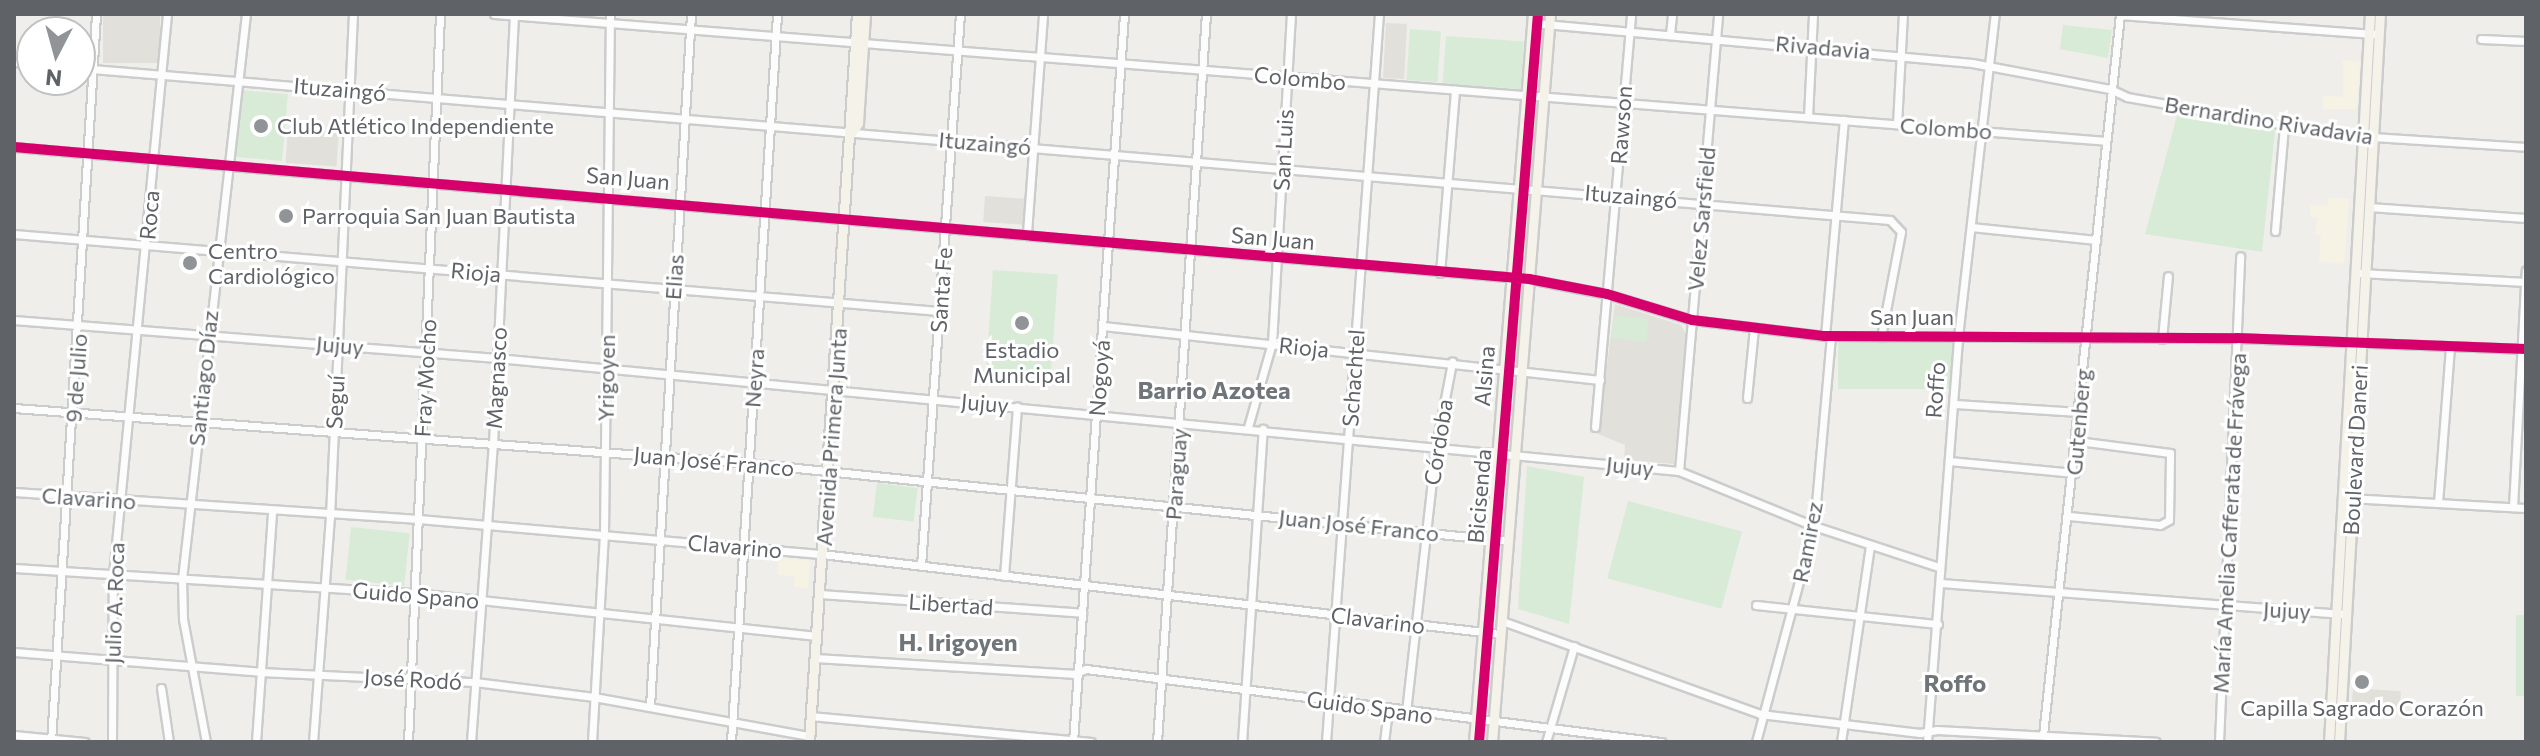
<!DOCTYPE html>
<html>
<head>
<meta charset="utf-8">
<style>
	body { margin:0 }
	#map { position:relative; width:2540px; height:756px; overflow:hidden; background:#efeeea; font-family:Commissioner,sans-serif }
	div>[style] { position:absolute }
	.commercial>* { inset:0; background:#f7f3e4 }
	.education>* { inset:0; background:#e2e0da; transform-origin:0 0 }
	.green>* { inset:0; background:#d8ebd6; transform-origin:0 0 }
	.roads { filter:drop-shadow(2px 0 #cbcccc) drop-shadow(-2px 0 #cbcccc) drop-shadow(0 2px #cbcccc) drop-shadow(0 -2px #cbcccc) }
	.minor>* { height:7px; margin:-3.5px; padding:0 3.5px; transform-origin:3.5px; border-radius:3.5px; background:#fdfcfc }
	.major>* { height:9px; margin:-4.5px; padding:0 4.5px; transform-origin:4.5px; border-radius:4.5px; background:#f4f2e9 }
	.cycleway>* { height:10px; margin:-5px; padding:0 5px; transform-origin:5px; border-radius:5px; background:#d6006c }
	.dots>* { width:22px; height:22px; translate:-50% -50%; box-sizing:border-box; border:4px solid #fff; border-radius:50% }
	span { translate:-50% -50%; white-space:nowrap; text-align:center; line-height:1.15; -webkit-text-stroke:6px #fff; paint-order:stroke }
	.street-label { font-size:22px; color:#5f6368 }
	.poi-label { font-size:22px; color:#5f6368 }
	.left { translate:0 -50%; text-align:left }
	.neighbourhood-label { font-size:24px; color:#70757a; font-weight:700 }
	.frame { position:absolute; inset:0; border:16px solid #5f6368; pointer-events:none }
	.north { position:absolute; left:16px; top:16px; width:80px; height:80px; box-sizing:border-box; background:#fff; border:2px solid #bfc1c3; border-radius:50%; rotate:186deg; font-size:22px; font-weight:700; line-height:32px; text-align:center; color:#5f6368 }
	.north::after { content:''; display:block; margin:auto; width:28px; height:36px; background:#919496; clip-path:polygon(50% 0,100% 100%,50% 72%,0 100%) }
</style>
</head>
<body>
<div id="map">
	<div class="commercial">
		<div style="clip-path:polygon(2343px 60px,2360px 62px,2357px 109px,2323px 109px,2323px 96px,2343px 97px)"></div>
		<div style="clip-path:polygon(2328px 198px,2349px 199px,2344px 264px,2319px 261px,2321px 236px,2315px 234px,2318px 218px,2311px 217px,2310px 205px,2328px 206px)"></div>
		<div style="clip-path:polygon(779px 557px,810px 561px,808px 588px,794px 587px,795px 576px,778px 575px)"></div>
	</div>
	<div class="education">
		<div style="left:103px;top:14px;width:57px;height:49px"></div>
		<div style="left:1386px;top:23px;width:21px;height:55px;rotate:3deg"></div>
		<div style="left:288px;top:128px;width:51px;height:35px;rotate:4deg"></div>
		<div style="left:985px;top:196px;width:40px;height:26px;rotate:4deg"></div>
		<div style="clip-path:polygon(1615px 304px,1681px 325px,1686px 334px,1674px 464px,1624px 460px,1625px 445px,1598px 434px)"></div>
		<div style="left:2353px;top:688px;width:48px;height:19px;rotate:4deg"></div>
	</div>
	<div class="green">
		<div style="clip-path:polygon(2063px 25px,2112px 30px,2108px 58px,2060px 49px)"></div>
		<div style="left:1410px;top:29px;width:31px;height:51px;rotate:4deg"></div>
		<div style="left:1446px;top:36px;width:78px;height:48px;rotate:4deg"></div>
		<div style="left:240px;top:90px;width:48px;height:67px;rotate:5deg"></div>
		<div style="left:1530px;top:99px;width:9px;height:83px;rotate:6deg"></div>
		<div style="clip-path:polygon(2178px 112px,2275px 130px,2262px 252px,2145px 234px)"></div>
		<div style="left:1523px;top:190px;width:9px;height:88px;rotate:6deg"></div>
		<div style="left:993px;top:270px;width:65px;height:100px;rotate:4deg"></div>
		<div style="left:1516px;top:283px;width:8px;height:83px"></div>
		<div style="left:1614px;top:315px;width:35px;height:23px;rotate:7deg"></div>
		<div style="left:1838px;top:342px;width:115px;height:47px"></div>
		<div style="left:1502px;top:456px;width:9px;height:80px;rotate:13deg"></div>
		<div style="clip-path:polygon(1527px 466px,1584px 477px,1569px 624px,1518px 609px)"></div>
		<div style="left:877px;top:483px;width:41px;height:34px;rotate:7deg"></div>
		<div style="left:1628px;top:501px;width:118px;height:80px;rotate:15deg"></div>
		<div style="left:351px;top:527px;width:59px;height:53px;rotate:6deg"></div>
		<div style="left:2526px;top:615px;width:81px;height:10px;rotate:90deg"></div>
	</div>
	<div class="roads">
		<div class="minor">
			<div style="left:494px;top:14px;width:1617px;rotate:4.5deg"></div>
			<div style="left:2120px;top:15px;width:254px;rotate:4.3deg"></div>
			<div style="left:1533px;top:23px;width:441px;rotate:5.2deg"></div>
			<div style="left:1972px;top:63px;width:140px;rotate:10.7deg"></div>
			<div style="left:2110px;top:89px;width:19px;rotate:25deg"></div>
			<div style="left:2127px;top:97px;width:218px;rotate:10deg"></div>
			<div style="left:2342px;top:135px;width:184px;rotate:3.7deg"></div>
			<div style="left:1670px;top:34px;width:20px;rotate:-84deg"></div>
			<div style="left:2481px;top:39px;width:45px;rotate:2.5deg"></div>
			<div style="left:14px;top:62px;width:18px;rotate:6deg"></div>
			<div style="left:80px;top:68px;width:1816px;rotate:4.8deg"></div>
			<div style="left:1890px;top:220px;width:16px;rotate:47deg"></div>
			<div style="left:1901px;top:232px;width:107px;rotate:100.8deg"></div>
			<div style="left:1808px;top:117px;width:103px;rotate:-87.2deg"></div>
			<div style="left:1897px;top:124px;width:110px;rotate:-86.9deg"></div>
			<div style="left:14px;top:147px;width:1521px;rotate:4.98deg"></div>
			<div style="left:1529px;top:279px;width:79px;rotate:10.9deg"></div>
			<div style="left:1607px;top:294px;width:89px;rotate:17deg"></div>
			<div style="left:1692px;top:320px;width:134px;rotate:6.9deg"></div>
			<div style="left:1825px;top:336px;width:412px;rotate:0.3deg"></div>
			<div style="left:2237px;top:338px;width:289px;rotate:2.2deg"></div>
			<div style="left:2369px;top:207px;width:157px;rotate:4deg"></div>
			<div style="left:1971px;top:227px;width:126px;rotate:5.9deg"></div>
			<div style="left:2275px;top:231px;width:106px;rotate:-85.1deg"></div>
			<div style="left:1027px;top:233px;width:220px;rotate:-85.8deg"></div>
			<div style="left:14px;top:234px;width:928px;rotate:4.76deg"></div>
			<div style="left:1440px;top:273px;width:184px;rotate:-85.3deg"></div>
			<div style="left:2360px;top:273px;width:166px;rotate:3.1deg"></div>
			<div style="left:14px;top:320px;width:484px;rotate:4.5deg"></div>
			<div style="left:497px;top:358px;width:1187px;rotate:5.46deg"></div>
			<div style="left:1679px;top:471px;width:146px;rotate:22.2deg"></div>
			<div style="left:1814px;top:526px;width:132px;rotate:18.2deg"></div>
			<div style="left:1103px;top:326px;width:500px;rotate:6.2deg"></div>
			<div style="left:1825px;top:336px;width:217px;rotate:-85deg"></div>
			<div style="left:2162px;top:339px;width:63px;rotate:-84.6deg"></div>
			<div style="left:1747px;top:398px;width:70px;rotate:-84.3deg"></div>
			<div style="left:1955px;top:404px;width:124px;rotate:3.7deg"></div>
			<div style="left:14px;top:408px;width:736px;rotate:4.29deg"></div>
			<div style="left:748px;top:463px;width:764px;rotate:5.86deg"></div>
			<div style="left:1248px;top:427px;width:87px;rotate:-74.1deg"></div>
			<div style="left:1272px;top:343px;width:330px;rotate:-86.7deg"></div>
			<div style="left:1595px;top:427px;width:415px;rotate:-85deg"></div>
			<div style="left:1949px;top:461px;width:126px;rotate:5.5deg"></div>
			<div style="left:1679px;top:471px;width:459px;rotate:-85.1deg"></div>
			<div style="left:14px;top:492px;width:406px;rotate:3.8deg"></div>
			<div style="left:419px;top:519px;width:405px;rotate:5deg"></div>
			<div style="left:822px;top:554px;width:683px;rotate:6.73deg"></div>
			<div style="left:2348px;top:498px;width:178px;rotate:3.2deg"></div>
			<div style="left:2438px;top:503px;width:156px;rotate:-85.6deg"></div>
			<div style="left:2513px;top:507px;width:237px;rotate:-86.9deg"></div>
			<div style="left:2069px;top:516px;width:91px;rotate:5.6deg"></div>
			<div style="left:2160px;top:525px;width:10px;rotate:-29deg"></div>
			<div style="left:2169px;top:520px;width:67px;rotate:-89.1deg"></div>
			<div style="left:2170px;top:453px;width:94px;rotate:-172.6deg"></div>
			<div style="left:921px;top:566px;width:553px;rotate:-85.96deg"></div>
			<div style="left:14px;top:568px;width:402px;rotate:3.6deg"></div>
			<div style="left:415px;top:593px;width:404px;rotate:6.1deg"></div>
			<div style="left:1004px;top:576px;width:170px;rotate:-85.6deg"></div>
			<div style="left:1941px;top:583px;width:406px;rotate:4.4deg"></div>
			<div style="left:820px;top:594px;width:263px;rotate:4.1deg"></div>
			<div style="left:1756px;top:605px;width:183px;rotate:6deg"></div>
			<div style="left:1502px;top:621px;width:274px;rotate:19.8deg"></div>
			<div style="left:1760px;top:714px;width:161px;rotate:6.8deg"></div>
			<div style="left:1920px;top:733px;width:17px;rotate:-10deg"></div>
			<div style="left:1937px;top:730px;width:219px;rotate:3.1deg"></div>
			<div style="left:14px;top:652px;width:247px;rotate:4.6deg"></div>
			<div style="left:260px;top:672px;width:215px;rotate:2.7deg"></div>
			<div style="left:475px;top:682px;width:120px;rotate:7.2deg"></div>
			<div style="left:594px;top:697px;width:219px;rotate:10.3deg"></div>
			<div style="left:815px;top:658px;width:258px;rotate:3.5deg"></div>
			<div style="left:1073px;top:674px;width:14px;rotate:-21deg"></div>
			<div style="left:1086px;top:669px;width:580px;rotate:7.24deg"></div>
			<div style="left:161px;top:688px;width:55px;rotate:81.6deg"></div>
			<div style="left:650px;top:706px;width:693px;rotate:-86.61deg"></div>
			<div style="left:1406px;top:712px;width:268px;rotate:-83.6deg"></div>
			<div style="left:1436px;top:446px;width:86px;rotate:-79.2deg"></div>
			<div style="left:811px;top:716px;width:281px;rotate:5.3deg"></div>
			<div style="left:14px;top:735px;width:71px;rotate:5.6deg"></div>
			<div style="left:2043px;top:735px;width:725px;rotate:-83.9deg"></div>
			<div style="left:51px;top:742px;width:729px;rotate:-86.46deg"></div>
			<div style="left:112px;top:742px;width:167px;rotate:-89.7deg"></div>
			<div style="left:113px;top:575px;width:564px;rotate:-84.5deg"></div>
			<div style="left:206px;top:742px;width:125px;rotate:-100.6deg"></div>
			<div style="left:183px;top:619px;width:40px;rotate:-91.4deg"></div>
			<div style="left:182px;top:579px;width:569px;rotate:-83.54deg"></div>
			<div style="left:256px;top:742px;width:232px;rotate:-86deg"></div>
			<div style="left:313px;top:742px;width:227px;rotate:-85.7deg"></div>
			<div style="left:330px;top:516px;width:503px;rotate:-87.38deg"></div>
			<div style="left:408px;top:742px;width:729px;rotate:-87.48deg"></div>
			<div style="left:471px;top:742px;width:299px;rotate:-85.8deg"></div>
			<div style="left:493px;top:444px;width:431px;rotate:-87.2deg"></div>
			<div style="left:592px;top:742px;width:208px;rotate:-86.7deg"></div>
			<div style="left:604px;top:534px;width:520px;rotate:-89.34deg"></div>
			<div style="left:731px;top:742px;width:729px;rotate:-86.38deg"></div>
			<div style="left:1073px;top:742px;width:730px;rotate:-85.99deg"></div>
			<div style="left:1157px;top:742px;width:730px;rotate:-86.15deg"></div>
			<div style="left:1242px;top:742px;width:314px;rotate:-86.2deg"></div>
			<div style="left:1326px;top:742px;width:730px;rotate:-85.84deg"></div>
			<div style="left:1384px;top:742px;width:32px;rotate:-83deg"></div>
			<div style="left:1546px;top:742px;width:100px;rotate:-73.7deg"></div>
			<div style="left:1756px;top:742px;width:224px;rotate:-75deg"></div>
			<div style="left:1814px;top:526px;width:190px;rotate:-84.9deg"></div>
			<div style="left:1841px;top:742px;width:199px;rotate:-81.6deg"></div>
			<div style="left:1927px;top:742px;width:406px;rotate:-85.6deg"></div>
			<div style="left:1958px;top:337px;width:325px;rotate:-83.5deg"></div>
			<div style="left:2219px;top:742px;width:486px;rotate:-87.5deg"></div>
		</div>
		<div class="major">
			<div style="left:852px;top:132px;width:11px;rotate:-56deg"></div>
			<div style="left:858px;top:123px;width:109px;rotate:-86.3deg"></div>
			<div style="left:809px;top:742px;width:730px;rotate:-86.23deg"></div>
			<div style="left:1474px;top:742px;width:730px;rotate:-85.37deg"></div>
			<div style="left:1492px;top:742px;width:730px;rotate:-85.44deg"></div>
			<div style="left:2329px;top:742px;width:729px;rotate:-86.78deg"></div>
			<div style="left:2339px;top:742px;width:729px;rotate:-86.78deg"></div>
		</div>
	</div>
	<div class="cycleway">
		<div style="left:14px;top:147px;width:1521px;rotate:4.98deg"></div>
		<div style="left:1529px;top:279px;width:79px;rotate:10.9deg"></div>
		<div style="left:1607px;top:294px;width:89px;rotate:17deg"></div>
		<div style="left:1692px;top:320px;width:134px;rotate:6.9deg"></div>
		<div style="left:1825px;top:336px;width:412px;rotate:0.3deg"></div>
		<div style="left:2237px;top:338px;width:289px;rotate:2.2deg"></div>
		<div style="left:1479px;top:742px;width:730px;rotate:-85.37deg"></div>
	</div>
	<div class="dots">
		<div style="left:261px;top:126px;background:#919496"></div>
		<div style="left:286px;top:216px;background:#919496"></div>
		<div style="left:190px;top:263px;background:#919496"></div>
		<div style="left:1022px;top:323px;background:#919496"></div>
		<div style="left:2362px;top:682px;background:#919496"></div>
	</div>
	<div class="street-label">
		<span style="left:1823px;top:47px;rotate:5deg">Rivadavia</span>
		<span style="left:1300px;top:78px;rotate:5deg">Colombo</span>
		<span style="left:340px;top:89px;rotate:5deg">Ituzaingó</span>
		<span style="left:2269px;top:120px;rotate:9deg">Bernardino Rivadavia</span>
		<span style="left:1621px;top:125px;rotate:-86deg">Rawson</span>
		<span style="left:1946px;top:128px;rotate:4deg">Colombo</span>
		<span style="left:985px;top:143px;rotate:5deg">Ituzaingó</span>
		<span style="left:1283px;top:150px;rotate:-87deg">San Luis</span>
		<span style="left:628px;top:178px;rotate:5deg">San Juan</span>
		<span style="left:1631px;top:196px;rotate:5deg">Ituzaingó</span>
		<span style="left:149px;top:215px;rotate:-85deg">Roca</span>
		<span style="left:1701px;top:219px;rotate:-85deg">Velez Sarsfield</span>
		<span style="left:1273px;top:238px;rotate:5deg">San Juan</span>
		<span style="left:476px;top:272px;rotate:5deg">Rioja</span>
		<span style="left:674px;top:277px;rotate:-86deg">Elias</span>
		<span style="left:941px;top:290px;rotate:-86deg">Santa Fe</span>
		<span style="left:1912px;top:317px">San Juan</span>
		<span style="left:340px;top:345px;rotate:5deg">Jujuy</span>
		<span style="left:1304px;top:347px;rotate:6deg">Rioja</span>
		<span style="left:1484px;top:376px;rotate:-85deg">Alsina</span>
		<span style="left:76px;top:378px;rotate:-86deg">9 de Julio</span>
		<span style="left:203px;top:378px;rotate:-84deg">Santiago Díaz</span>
		<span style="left:425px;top:378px;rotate:-87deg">Fray Mocho</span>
		<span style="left:496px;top:378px;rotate:-87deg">Magnasco</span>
		<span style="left:606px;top:378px;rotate:-89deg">Yrigoyen</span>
		<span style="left:754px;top:378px;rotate:-86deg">Neyra</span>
		<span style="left:1099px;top:378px;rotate:-86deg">Nogoyá</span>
		<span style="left:1353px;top:378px;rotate:-86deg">Schachtel</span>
		<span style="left:1935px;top:390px;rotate:-86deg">Roffo</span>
		<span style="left:335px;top:402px;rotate:-87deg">Seguí</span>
		<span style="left:985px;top:403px;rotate:5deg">Jujuy</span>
		<span style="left:2078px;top:422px;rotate:-85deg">Gutenberg</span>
		<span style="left:831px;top:437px;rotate:-86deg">Avenida Primera Junta</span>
		<span style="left:1438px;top:442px;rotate:-81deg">Córdoba</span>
		<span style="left:2355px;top:450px;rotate:-87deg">Boulevard Daneri</span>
		<span style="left:714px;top:461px;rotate:5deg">Juan José Franco</span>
		<span style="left:1630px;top:466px;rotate:6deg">Jujuy</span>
		<span style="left:1176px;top:474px;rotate:-86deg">Paraguay</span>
		<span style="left:1479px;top:496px;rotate:-85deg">Bicisenda</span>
		<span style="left:89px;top:498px;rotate:4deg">Clavarino</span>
		<span style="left:2229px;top:523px;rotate:-87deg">María Amelia Cafferata de Frávega</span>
		<span style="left:1359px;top:525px;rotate:6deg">Juan José Franco</span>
		<span style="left:1807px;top:542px;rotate:-79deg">Ramirez</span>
		<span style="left:735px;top:546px;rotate:5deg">Clavarino</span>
		<span style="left:416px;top:595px;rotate:5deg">Guido Spano</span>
		<span style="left:114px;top:603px;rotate:-88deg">Julio A. Roca</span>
		<span style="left:951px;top:604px;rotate:4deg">Libertad</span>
		<span style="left:2287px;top:610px;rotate:3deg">Jujuy</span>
		<span style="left:1378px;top:620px;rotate:7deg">Clavarino</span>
		<span style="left:413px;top:679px;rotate:3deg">José Rodó</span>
		<span style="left:1370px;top:707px;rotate:8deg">Guido Spano</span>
	</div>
	<div class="poi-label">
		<span class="left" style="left:277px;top:126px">Club Atlético Independiente</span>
		<span class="left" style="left:302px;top:216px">Parroquia San Juan Bautista</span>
		<span class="left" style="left:208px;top:263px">Centro<br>Cardiológico</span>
		<span style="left:1022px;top:362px">Estadio<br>Municipal</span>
		<span style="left:2362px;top:708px">Capilla Sagrado Corazón</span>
	</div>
	<div class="neighbourhood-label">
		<span style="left:1214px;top:390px">Barrio Azotea</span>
		<span style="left:958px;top:642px">H. Irigoyen</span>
		<span style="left:1955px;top:683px">Roffo</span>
	</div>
	<div class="frame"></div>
	<div class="north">N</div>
</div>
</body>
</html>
